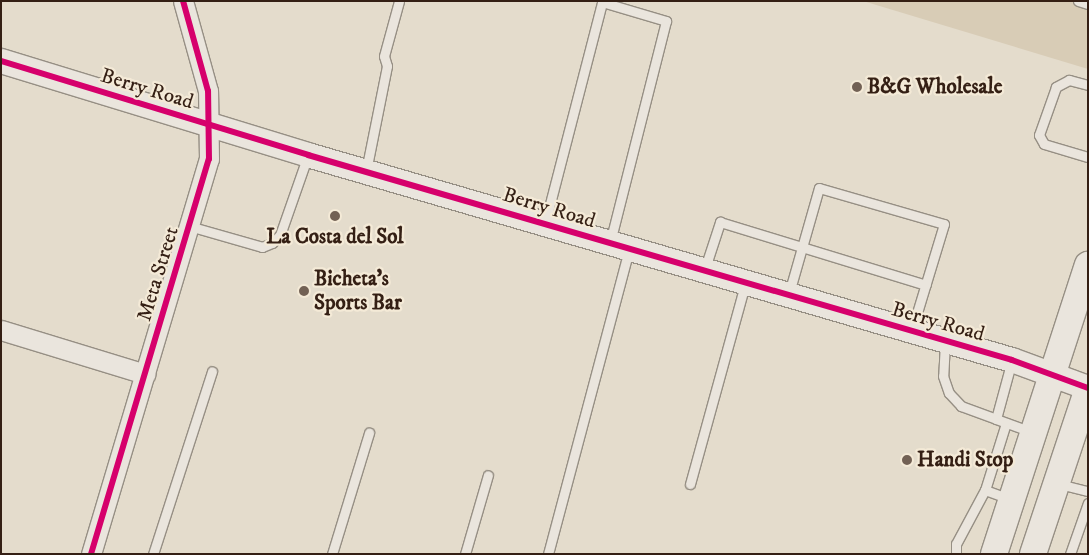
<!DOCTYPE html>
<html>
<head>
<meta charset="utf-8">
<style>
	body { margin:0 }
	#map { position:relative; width:1089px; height:555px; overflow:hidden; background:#e4dccc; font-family:"IM FELL DW Pica",serif }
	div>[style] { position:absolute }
	.green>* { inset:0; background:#d8ccb6 }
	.roads { filter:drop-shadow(1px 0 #968f84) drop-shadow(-1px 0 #968f84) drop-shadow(0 1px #968f84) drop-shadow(0 -1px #968f84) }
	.service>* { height:9px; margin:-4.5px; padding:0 4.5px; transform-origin:4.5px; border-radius:4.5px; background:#eae5dd }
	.minor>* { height:19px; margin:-9.5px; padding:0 9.5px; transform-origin:9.5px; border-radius:9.5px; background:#eae5dd }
	.tertiary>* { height:24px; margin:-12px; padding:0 12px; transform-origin:12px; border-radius:12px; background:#eae5dd }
	.secondary>* { height:26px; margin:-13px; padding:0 13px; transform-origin:13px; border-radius:13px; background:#eae5dd }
	.cycleway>* { height:6px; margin:-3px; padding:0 3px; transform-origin:3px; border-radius:3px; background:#d6006c }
	.dots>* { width:14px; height:14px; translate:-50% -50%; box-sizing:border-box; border:2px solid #f4ead7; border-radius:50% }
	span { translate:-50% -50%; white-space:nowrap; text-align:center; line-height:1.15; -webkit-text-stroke:4.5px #f4ead7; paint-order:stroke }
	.poi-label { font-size:21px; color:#341f14; font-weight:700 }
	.left { translate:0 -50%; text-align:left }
	.street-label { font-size:21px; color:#341f14 }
	.frame { position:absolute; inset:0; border:2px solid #341f14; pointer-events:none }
</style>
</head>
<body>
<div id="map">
	<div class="green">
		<div style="clip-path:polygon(863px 1px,1088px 1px,1088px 69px)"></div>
	</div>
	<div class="roads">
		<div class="service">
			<div style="left:1078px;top:1px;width:10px;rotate:17deg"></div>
			<div style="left:1088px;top:85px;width:20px;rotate:-165deg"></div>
			<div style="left:1069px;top:80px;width:15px;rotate:152deg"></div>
			<div style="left:1056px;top:87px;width:51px;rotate:109.5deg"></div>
			<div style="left:1039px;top:135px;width:10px;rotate:61deg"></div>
			<div style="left:1044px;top:144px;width:46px;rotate:16.5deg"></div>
			<div style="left:366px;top:171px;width:107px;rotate:-78.7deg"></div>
			<div style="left:387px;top:66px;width:10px;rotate:-107deg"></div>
			<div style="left:384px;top:56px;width:57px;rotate:-74.7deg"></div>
			<div style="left:545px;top:223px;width:228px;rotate:-75.5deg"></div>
			<div style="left:602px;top:2px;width:67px;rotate:16.5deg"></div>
			<div style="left:666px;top:21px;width:229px;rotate:104.2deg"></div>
			<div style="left:189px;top:226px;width:76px;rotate:16deg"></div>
			<div style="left:262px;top:247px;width:11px;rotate:-22deg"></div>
			<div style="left:272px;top:243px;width:11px;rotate:-45deg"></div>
			<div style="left:280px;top:235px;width:85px;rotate:-70.7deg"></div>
			<div style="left:704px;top:271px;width:52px;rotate:-71.9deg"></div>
			<div style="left:720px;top:222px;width:215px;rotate:17deg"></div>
			<div style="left:789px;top:293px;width:109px;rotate:-74.1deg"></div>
			<div style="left:819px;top:188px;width:130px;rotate:16.1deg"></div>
			<div style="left:944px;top:224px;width:110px;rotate:106.9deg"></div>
			<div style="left:945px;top:342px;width:34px;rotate:93deg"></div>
			<div style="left:943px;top:376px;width:18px;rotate:71deg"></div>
			<div style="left:949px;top:393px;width:18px;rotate:47deg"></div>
			<div style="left:961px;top:406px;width:37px;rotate:20deg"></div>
			<div style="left:1012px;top:360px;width:61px;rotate:105.2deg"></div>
			<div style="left:996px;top:419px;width:38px;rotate:20deg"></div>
			<div style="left:1006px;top:423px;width:70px;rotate:107.4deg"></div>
			<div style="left:985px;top:490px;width:27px;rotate:20deg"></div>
			<div style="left:690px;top:484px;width:207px;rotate:-74.6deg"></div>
			<div style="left:1059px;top:484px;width:30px;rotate:14deg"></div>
			<div style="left:153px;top:554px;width:192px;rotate:-72.1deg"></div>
			<div style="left:332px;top:554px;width:127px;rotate:-73deg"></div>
			<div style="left:465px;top:554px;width:82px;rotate:-73.8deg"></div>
			<div style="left:548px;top:554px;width:316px;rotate:-75.1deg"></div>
			<div style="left:956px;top:554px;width:10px;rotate:-90deg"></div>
			<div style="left:956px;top:544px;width:61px;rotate:-61.8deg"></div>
			<div style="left:1070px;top:554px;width:54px;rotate:-70.6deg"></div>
		</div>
		<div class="minor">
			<div style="left:1px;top:330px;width:151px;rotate:17deg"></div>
			<div style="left:91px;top:554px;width:412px;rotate:-73.4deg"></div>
			<div style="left:209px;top:159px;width:68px;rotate:-90.8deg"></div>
			<div style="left:208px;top:91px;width:93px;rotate:-105.5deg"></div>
		</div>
		<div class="tertiary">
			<div style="left:1px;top:61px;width:321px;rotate:17deg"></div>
			<div style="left:308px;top:155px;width:733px;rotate:16.24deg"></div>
			<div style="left:1012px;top:360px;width:81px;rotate:20.2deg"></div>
		</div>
		<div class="secondary">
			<div style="left:994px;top:554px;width:304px;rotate:-72deg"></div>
			<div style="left:1033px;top:554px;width:174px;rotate:-71.6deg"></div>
		</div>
	</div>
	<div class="cycleway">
		<div style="left:1px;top:61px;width:321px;rotate:17deg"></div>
		<div style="left:308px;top:155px;width:733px;rotate:16.24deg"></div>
		<div style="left:1012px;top:360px;width:81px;rotate:20.2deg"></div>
		<div style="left:91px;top:554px;width:412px;rotate:-73.4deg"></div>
		<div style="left:209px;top:159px;width:68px;rotate:-90.8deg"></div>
		<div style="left:208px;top:91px;width:93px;rotate:-105.5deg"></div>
	</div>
	<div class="dots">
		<div style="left:857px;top:87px;background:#726154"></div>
		<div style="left:335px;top:216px;background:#726154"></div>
		<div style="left:304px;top:291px;background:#726154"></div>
		<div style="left:907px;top:460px;background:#726154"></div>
	</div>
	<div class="poi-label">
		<span class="left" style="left:867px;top:87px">B&amp;G Wholesale</span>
		<span style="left:335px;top:237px">La Costa del Sol</span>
		<span class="left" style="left:314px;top:291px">Bicheta's<br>Sports Bar</span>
		<span class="left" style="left:917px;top:460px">Handi Stop</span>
	</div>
	<div class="street-label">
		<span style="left:147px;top:89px;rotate:17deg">Berry Road</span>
		<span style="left:549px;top:208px;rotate:17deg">Berry Road</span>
		<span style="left:158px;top:274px;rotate:-73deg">Meta Street</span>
		<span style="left:938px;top:322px;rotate:16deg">Berry Road</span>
	</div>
	<div class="frame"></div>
</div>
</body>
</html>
